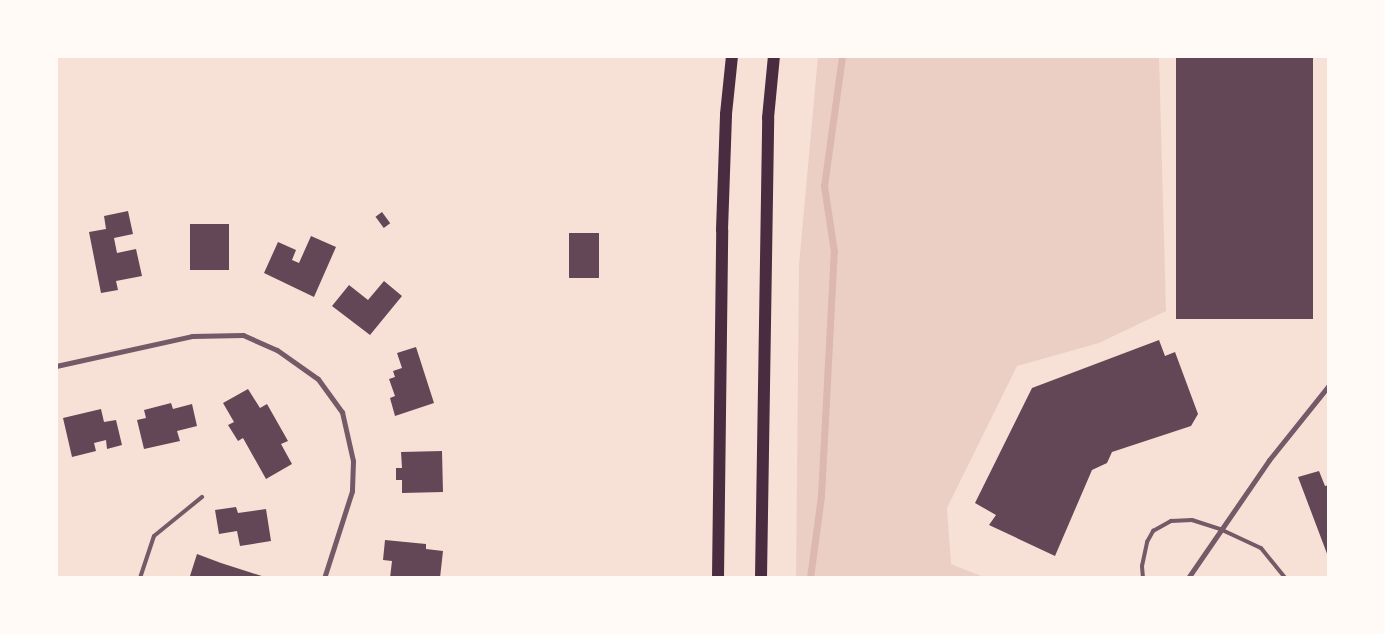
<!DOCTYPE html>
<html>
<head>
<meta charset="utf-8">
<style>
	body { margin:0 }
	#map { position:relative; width:1385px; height:634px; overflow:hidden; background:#f7e1d7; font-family:Mulish,sans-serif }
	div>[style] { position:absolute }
	.green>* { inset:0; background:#ebcfc5 }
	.stream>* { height:7px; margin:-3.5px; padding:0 3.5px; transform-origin:3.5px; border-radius:3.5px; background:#dcb8b0 }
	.building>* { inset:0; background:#644757; transform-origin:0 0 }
	.service>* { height:4px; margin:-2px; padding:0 2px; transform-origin:2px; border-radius:2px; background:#755966 }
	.minor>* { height:5px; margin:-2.5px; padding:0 2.5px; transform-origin:2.5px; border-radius:2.5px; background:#755966 }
	.primary>* { height:12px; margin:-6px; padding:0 6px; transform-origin:6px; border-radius:6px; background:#4a2c40 }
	span { translate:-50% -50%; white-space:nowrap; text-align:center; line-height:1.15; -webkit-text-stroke:4px #fffaf5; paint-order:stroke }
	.frame { position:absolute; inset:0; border:58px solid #fffaf5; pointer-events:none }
</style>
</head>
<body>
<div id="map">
	<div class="green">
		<div style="clip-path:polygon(818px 56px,1159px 56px,1166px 311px,1099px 343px,1017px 366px,947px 508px,951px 564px,986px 578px,796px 578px,799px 265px)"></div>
	</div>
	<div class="stream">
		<div style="left:810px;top:578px;width:83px;rotate:-82.4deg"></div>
		<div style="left:821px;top:496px;width:244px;rotate:-87deg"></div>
		<div style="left:834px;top:252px;width:67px;rotate:-98.6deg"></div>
		<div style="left:824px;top:186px;width:131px;rotate:-82.1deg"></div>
	</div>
	<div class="building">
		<div style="left:1176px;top:56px;width:137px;height:263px"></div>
		<div style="clip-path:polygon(128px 211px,133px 234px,114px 238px,117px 253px,136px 249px,142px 276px,116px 281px,118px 290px,101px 293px,89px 232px,106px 229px,104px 216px)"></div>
		<div style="left:382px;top:212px;width:14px;height:8px;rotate:54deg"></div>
		<div style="left:190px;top:224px;width:39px;height:46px"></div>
		<div style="left:569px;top:233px;width:30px;height:45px"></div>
		<div style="clip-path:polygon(311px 236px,336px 247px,314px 297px,264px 273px,278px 242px,296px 250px,292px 260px,299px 263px)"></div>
		<div style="clip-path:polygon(384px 281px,402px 296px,370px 335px,332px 306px,349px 285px,368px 300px)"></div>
		<div style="clip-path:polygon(1159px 340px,1165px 356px,1175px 352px,1198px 414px,1191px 426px,1112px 452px,1107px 463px,1092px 470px,1055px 556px,989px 525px,996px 515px,975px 503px,1032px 388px)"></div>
		<div style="clip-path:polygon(416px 347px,434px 403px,395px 416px,390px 398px,395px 396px,389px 379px,395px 377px,393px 371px,402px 368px,397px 353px)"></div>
		<div style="clip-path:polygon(248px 389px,260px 408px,267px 404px,288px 441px,281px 444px,292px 464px,266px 479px,243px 438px,238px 441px,228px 425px,234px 422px,223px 403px)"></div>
		<div style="clip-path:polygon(171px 403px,173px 409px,192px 404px,197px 426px,177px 431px,180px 441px,144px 449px,137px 420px,146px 418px,144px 410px)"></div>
		<div style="clip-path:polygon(101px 409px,104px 422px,116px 420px,122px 445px,107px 449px,106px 440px,94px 443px,96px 451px,72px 457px,63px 418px)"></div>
		<div style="clip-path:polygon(442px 451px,443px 492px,402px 493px,402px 480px,396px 480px,396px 468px,402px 468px,401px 452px)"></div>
		<div style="clip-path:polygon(1319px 471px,1325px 486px,1329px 485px,1329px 559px,1298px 477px)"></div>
		<div style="clip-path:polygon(236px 507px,238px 513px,266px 509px,271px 541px,240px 546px,237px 531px,219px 534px,215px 510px)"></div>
		<div style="clip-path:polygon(385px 540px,426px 544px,426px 549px,443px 551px,440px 578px,390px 578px,392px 561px,383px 560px)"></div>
		<div style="clip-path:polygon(197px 554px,221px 563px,268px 578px,194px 578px,190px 576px)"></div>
	</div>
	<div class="service">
		<div style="left:140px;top:578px;width:44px;rotate:-71.6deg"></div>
		<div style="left:154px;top:536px;width:62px;rotate:-39.1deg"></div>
		<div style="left:1143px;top:578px;width:12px;rotate:-95deg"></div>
		<div style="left:1142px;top:566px;width:25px;rotate:-78deg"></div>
		<div style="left:1147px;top:542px;width:13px;rotate:-61deg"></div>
		<div style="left:1153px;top:531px;width:21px;rotate:-29deg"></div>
		<div style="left:1171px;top:521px;width:21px;rotate:-3deg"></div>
		<div style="left:1192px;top:520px;width:29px;rotate:18deg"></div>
		<div style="left:1220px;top:529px;width:45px;rotate:24.9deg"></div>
		<div style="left:1261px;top:548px;width:38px;rotate:51deg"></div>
	</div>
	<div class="minor">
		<div style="left:56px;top:366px;width:139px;rotate:-12.4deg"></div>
		<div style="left:192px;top:336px;width:51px;rotate:-1.1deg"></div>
		<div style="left:243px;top:335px;width:37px;rotate:24deg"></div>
		<div style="left:277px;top:350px;width:50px;rotate:35.3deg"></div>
		<div style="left:318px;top:379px;width:41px;rotate:54deg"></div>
		<div style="left:342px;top:412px;width:50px;rotate:77.3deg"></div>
		<div style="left:353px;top:461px;width:30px;rotate:92deg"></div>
		<div style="left:352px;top:491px;width:91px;rotate:107.8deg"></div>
		<div style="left:1188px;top:578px;width:143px;rotate:-55.5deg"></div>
		<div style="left:1269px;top:460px;width:96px;rotate:-51.3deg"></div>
	</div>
	<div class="primary">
		<div style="left:718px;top:578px;width:348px;rotate:-89.3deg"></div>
		<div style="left:722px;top:230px;width:116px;rotate:-88deg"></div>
		<div style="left:726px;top:114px;width:58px;rotate:-84.1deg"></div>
		<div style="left:761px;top:578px;width:460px;rotate:-89.1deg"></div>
		<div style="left:768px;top:118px;width:62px;rotate:-84.5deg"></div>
	</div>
	<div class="frame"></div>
</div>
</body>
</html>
